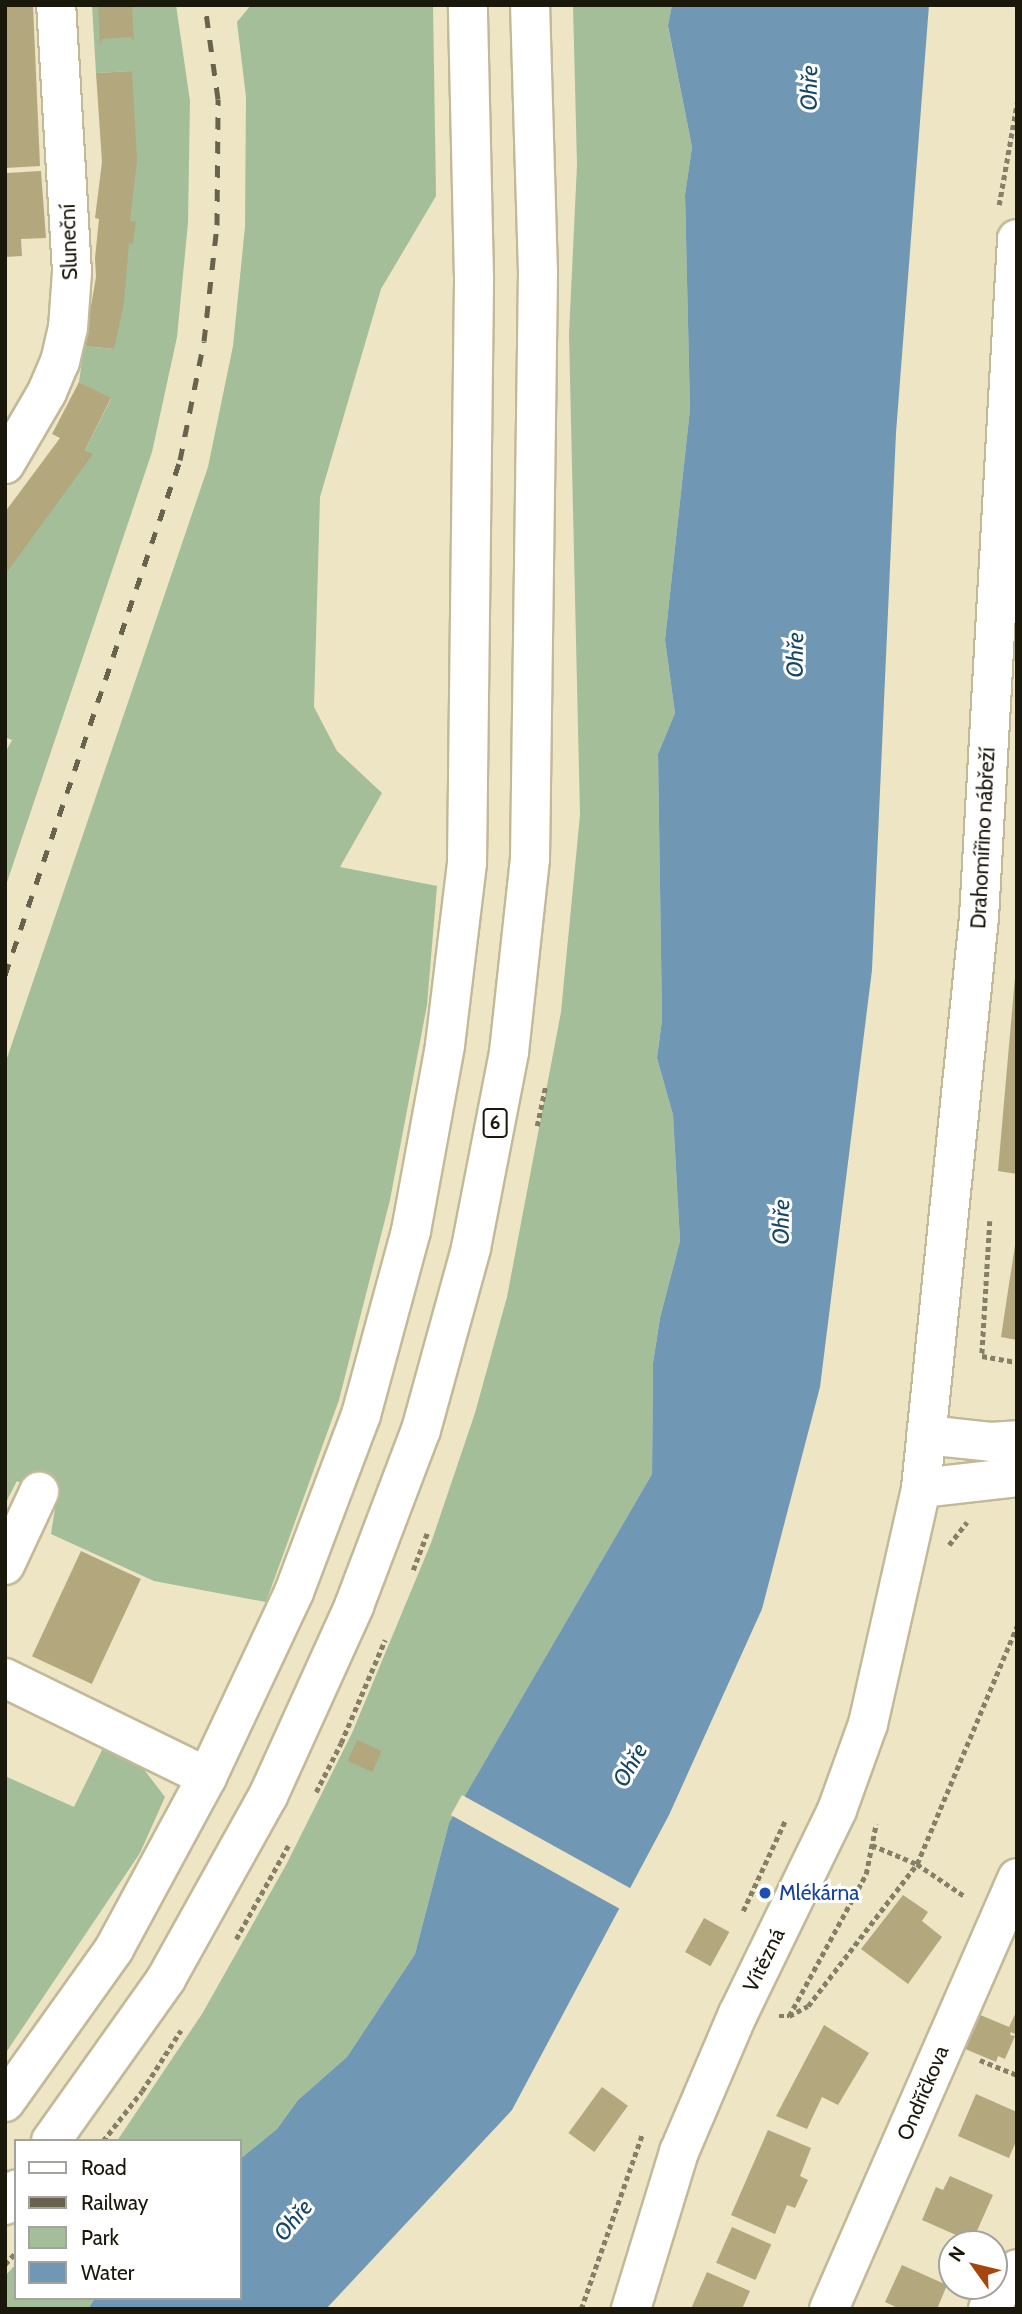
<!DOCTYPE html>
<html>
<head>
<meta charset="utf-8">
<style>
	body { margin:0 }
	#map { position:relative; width:1022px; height:2314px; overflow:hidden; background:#ede5c3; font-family:Cabin,sans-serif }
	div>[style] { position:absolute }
	.green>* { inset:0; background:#a3be99 }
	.water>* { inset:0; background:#7098b4 }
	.pier>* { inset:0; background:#ede5c3; transform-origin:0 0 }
	.building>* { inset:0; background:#b3a87d; transform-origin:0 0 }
	.path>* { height:4.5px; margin-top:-2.25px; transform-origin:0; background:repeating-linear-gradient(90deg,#857f68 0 5px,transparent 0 8.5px) }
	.roads { filter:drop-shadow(2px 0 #c2b999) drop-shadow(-2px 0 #c2b999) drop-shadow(0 2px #c2b999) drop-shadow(0 -2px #c2b999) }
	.minor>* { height:38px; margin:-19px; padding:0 19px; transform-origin:19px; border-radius:19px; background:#fff }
	.highway>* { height:38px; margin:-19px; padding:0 19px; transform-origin:19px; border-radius:19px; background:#fff }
	.rail>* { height:5px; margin-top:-2.5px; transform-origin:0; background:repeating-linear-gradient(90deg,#68634f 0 12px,transparent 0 24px) }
	.dots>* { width:19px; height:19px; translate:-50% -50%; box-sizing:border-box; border:4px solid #fff; border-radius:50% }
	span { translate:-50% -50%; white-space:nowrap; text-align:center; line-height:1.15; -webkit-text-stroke:6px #fff; paint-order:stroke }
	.shield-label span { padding:2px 5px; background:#fff; border:2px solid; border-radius:5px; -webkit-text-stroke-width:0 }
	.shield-label { font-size:19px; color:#1a170b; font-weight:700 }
	.street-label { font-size:21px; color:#1a170b }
	.transit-label { font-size:21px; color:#164399 }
	.left { translate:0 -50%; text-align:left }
	.water-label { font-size:23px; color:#154764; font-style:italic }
	.frame { position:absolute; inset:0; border:7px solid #1a170b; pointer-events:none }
	.legend { position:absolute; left:14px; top:2139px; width:228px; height:161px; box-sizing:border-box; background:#fff; border:2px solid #a3a29d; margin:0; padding:9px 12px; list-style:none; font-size:21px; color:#1a170b }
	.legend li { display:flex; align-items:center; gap:14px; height:35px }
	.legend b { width:35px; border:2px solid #a3a29d }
	.north { position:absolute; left:938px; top:2230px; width:70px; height:70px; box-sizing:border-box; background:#fff; border:2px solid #a3a29d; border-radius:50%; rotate:304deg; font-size:19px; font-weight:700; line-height:28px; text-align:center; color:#1a170b }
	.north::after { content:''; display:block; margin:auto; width:24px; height:32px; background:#a8450c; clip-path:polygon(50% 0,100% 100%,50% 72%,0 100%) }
</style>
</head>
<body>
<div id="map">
	<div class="green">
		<div style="clip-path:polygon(92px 5px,176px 5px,190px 101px,188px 223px,177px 337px,152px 452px,5px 888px,5px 753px,12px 740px,5px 737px,5px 574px,92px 454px,85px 450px,111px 399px,79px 382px,84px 346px,114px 349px,132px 71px,96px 73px)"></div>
		<div style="clip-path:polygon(251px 5px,433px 5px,436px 196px,381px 289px,320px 497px,314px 707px,337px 751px,382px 793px,340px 867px,437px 886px,427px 1005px,390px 1200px,339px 1400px,266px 1602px,154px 1581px,51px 1534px,56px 1502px,17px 1481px,5px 1504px,5px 1064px,208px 467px,233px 346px,245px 227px,246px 97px,237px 22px)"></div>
		<div style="clip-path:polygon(573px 5px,672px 5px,668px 27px,692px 147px,685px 195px,690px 409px,665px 640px,675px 713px,658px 754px,662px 1020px,657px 1058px,673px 1115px,680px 1241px,660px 1318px,653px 1363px,652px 1474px,449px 1823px,415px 1954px,347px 2057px,298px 2100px,277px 2129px,240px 2159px,240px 2141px,117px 2141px,202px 2014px,286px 1865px,352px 1733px,431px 1543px,475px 1413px,507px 1297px,561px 1012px,580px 815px,569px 334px,577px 165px)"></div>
		<div style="clip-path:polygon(103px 1748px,139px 1763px,165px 1797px,140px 1853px,5px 2054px,5px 1776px,74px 1807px)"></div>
		<div style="clip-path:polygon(16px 2264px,16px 2298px,95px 2298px,88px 2309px,5px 2309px,5px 2276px)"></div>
	</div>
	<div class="water">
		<div style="clip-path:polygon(672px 5px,929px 5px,896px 433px,872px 970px,820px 1387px,762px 1609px,669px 1815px,512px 2110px,326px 2309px,88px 2309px,95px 2298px,240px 2298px,240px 2159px,277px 2129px,298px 2100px,347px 2057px,415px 1954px,449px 1823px,652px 1474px,653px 1363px,660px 1318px,680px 1241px,673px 1115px,657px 1058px,662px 1020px,658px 754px,675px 713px,665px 640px,690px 409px,685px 195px,692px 147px,668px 26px)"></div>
	</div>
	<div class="pier">
		<div style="left:462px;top:1795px;width:195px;height:23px;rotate:29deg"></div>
	</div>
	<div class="building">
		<div style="clip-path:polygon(5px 5px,33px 5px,40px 166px,6px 168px)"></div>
		<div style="clip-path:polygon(98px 5px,132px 5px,134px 41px,131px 37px,102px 39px,100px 45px)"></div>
		<div style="clip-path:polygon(132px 71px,137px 160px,130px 221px,136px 222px,133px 244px,129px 243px,124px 303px,114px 349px,84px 346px,96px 277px,95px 258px,99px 219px,95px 218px,102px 162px,96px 73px)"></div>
		<div style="clip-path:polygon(41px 171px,46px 238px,21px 239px,22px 256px,5px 257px,6px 173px)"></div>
		<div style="clip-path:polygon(79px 382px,111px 398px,85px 450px,93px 454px,5px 575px,5px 512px,60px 438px,52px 434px)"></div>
		<div style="clip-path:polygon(1015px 977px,1017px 977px,1017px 1174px,998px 1171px)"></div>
		<div style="clip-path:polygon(1015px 1245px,1017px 1245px,1017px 1340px,1001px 1337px)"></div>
		<div style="left:81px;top:1551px;width:66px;height:116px;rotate:25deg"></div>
		<div style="left:357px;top:1740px;width:27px;height:23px;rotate:24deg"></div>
		<div style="clip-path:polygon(903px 1895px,928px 1912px,922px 1921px,942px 1937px,908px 1984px,861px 1949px)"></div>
		<div style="left:704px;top:1918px;width:29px;height:39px;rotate:29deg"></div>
		<div style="clip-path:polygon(1017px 2010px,1017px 2035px,1011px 2032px,1010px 2035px,1015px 2036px,1005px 2059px,998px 2056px,996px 2062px,963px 2048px,978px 2014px,1009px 2027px)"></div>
		<div style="clip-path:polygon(824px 2025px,869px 2053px,838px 2105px,822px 2097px,807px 2129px,776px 2116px)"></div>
		<div style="left:602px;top:2087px;width:32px;height:57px;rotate:36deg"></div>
		<div style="clip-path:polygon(976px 2094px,1017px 2112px,1017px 2139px,1009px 2158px,958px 2136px)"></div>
		<div style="clip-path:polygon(768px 2130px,811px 2148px,800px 2176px,808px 2180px,795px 2208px,787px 2205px,775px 2234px,731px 2215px)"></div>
		<div style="clip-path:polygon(950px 2176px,993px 2195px,972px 2242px,922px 2220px,936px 2187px,943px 2190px)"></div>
		<div style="left:732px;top:2227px;width:43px;height:39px;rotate:24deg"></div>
		<div style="clip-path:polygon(902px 2265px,947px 2285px,937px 2309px,900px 2309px,885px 2302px)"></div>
		<div style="clip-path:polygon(707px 2272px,750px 2291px,742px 2309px,691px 2309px)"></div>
	</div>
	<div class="path">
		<div style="left:999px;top:205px;width:104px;rotate:-80deg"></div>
		<div style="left:537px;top:1126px;width:40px;rotate:-78deg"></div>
		<div style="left:990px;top:1221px;width:135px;rotate:93.4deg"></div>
		<div style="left:982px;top:1356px;width:36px;rotate:10deg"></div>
		<div style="left:949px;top:1545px;width:29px;rotate:-52deg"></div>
		<div style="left:413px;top:1570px;width:40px;rotate:-69deg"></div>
		<div style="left:316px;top:1792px;width:55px;rotate:-63deg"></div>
		<div style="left:341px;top:1743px;width:112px;rotate:-66.9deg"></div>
		<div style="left:872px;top:1845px;width:49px;rotate:22.9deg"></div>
		<div style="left:917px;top:1864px;width:59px;rotate:34deg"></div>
		<div style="left:743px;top:1911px;width:99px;rotate:-65deg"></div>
		<div style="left:236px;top:1939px;width:107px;rotate:-60.8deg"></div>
		<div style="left:779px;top:2016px;width:10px"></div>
		<div style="left:789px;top:2016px;width:21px;rotate:-28deg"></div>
		<div style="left:808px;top:2006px;width:179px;rotate:-52.5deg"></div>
		<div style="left:917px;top:1864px;width:258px;rotate:-67.2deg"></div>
		<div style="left:789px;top:2016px;width:162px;rotate:-61.5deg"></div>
		<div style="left:866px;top:1874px;width:51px;rotate:-78.7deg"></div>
		<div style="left:980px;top:2060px;width:40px;rotate:22deg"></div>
		<div style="left:103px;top:2141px;width:63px;rotate:-52deg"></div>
		<div style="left:142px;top:2091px;width:72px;rotate:-57.4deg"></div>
		<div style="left:5px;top:2264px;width:16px;rotate:-47deg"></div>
		<div style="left:581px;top:2309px;width:184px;rotate:-70.7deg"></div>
	</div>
	<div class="roads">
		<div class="minor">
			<div style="left:5px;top:464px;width:83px;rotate:-59.7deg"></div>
			<div style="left:47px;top:392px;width:33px;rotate:-67deg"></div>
			<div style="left:60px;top:362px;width:35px;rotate:-77deg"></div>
			<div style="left:68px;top:328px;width:56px;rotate:-85.9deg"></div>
			<div style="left:72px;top:272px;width:267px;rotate:-93.4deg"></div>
			<div style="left:926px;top:1435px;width:65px;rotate:6.1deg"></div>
			<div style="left:991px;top:1442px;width:26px;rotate:-4deg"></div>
			<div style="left:921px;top:1488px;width:97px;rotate:-6.5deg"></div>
			<div style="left:5px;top:1565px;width:81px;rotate:-65deg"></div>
			<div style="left:5px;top:1678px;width:225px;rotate:26.1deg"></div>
			<div style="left:631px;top:2309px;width:164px;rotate:-73deg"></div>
			<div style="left:679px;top:2152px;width:150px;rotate:-66.9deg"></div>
			<div style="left:738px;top:2014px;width:227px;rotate:-64.1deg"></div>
			<div style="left:837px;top:1810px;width:91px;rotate:-70.2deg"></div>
			<div style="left:868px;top:1724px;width:242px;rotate:-77.3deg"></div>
			<div style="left:921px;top:1488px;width:574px;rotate:-84.2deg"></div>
			<div style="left:979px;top:917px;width:679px;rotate:-86.79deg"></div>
			<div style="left:829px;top:2309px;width:470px;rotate:-66.4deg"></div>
			<div style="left:988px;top:2309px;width:49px;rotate:-54.1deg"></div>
		</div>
		<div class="highway">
			<div style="left:5px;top:2102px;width:188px;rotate:-54.5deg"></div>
			<div style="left:114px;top:1949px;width:196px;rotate:-61.6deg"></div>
			<div style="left:207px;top:1777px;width:204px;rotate:-64.8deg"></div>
			<div style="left:294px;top:1592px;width:189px;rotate:-69.3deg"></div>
			<div style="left:361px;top:1415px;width:191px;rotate:-74.8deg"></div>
			<div style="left:411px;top:1231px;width:189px;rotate:-79.6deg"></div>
			<div style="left:445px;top:1045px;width:183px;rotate:-83.1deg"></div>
			<div style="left:467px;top:863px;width:585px;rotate:-89.31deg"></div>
			<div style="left:474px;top:278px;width:273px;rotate:-91.3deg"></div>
			<div style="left:51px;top:2141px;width:199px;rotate:-54.6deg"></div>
			<div style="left:166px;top:1979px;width:210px;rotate:-60.9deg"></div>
			<div style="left:268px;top:1796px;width:209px;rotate:-65.6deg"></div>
			<div style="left:354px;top:1606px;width:188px;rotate:-69.2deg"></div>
			<div style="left:421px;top:1430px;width:189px;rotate:-74.6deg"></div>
			<div style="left:471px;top:1248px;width:200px;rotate:-79deg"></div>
			<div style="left:509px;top:1052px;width:194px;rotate:-83.8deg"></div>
			<div style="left:530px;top:859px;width:586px;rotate:-89.22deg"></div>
			<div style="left:538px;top:273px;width:268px;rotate:-91.7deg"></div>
			<div style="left:5px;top:2205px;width:19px;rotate:-54deg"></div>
		</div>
	</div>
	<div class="rail">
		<div style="left:5px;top:975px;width:544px;rotate:-71.23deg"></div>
		<div style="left:180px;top:460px;width:121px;rotate:-78.6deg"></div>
		<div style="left:204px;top:341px;width:117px;rotate:-83.6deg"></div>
		<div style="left:217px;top:225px;width:126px;rotate:-89.5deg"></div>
		<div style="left:218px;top:99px;width:95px;rotate:-97.9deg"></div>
	</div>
	<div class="dots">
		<div style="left:765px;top:1893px;background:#1a4fb4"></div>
	</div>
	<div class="shield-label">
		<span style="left:495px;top:1123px">6</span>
	</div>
	<div class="street-label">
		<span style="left:69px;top:242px;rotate:-92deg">Sluneční</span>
		<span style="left:983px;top:838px;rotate:-87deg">Drahomířino nábřeží</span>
		<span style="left:764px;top:1960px;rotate:-64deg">Vítězná</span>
		<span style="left:923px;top:2093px;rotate:-67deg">Ondříčkova</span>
	</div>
	<div class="transit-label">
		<span class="left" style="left:779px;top:1893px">Mlékárna</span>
	</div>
	<div class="water-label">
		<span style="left:809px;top:88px;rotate:-89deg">Ohře</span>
		<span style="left:795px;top:655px;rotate:-89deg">Ohře</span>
		<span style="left:781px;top:1222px;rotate:-89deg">Ohře</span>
		<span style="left:630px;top:1765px;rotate:-60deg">Ohře</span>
		<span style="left:293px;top:2220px;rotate:-50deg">Ohře</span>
	</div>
	<div class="frame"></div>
	<ul class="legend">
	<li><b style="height:9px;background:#fff"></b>Road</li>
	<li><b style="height:9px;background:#68634f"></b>Railway</li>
	<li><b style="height:19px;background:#a3be99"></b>Park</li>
	<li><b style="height:19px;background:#7098b4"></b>Water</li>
	</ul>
	<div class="north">N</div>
</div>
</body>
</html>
